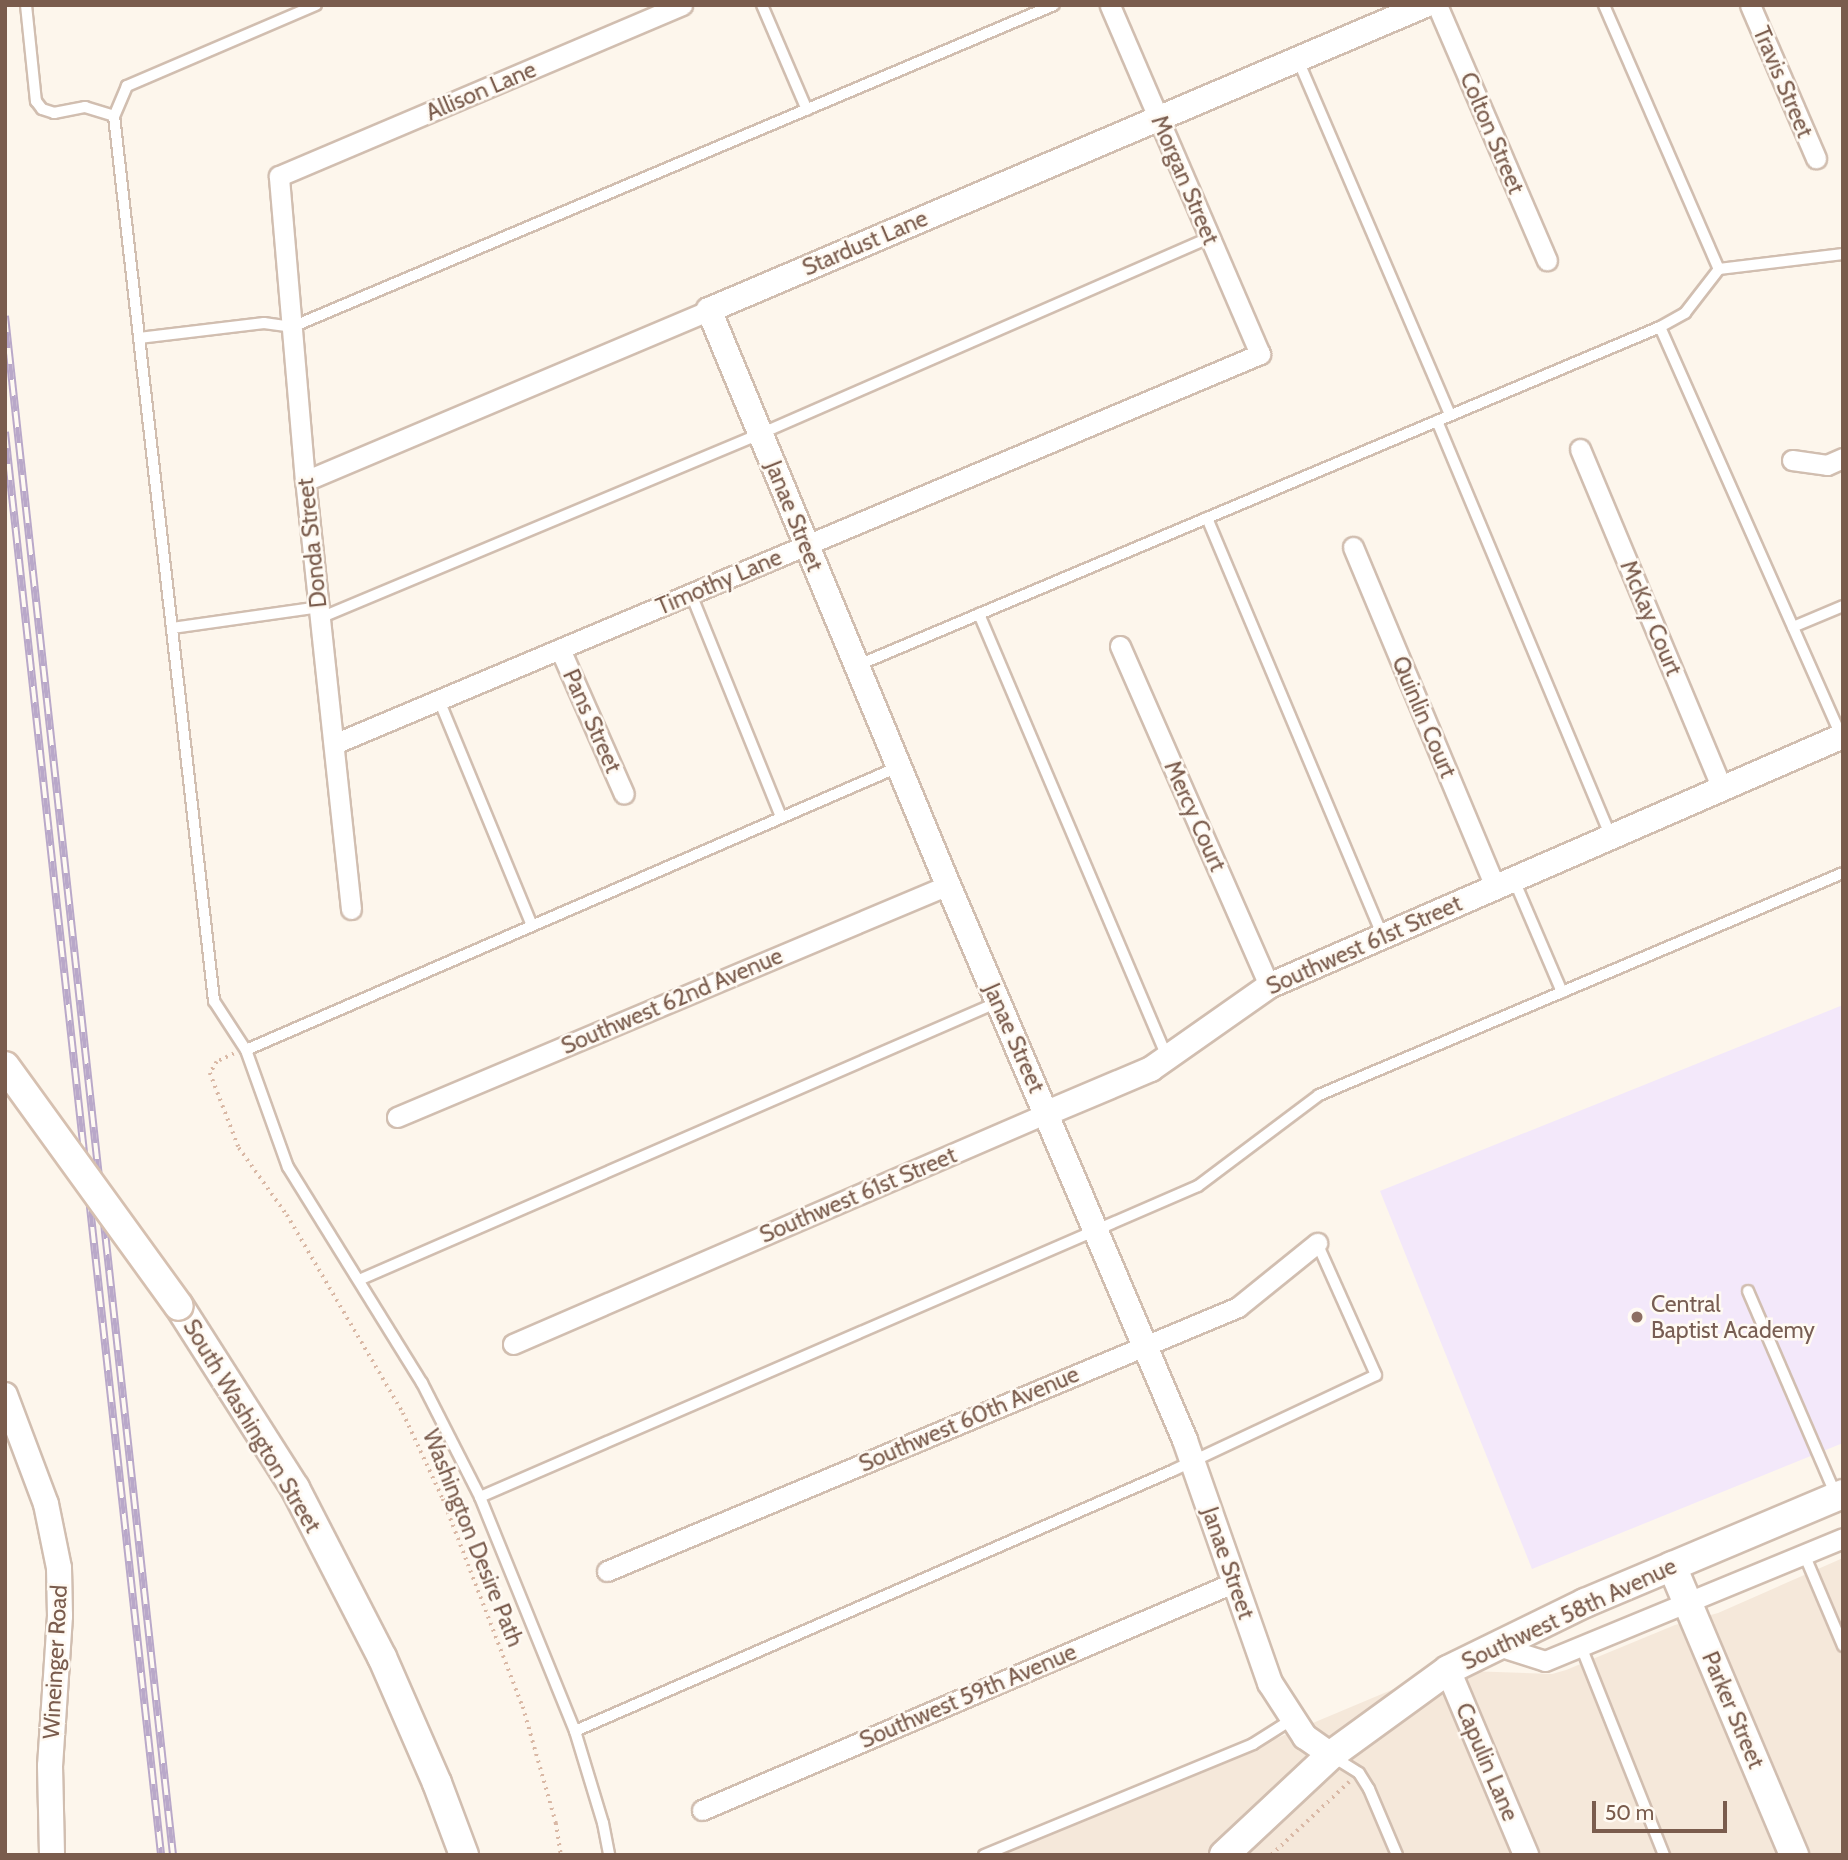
<!DOCTYPE html>
<html>
<head>
<meta charset="utf-8">
<style>
	body { margin:0 }
	#map { position:relative; width:1848px; height:1860px; overflow:hidden; background:#fdf6ec; font-family:Cabin,sans-serif }
	div>[style] { position:absolute }
	.residential>* { inset:0; background:#f5e8da }
	.education>* { inset:0; background:#f3e8fa }
	.path>* { height:3.5px; margin-top:-1.75px; transform-origin:0; background:repeating-linear-gradient(90deg,#d9b8a5 0 2px,transparent 0 7px) }
	.roads { filter:drop-shadow(2px 0 #d1beb0) drop-shadow(-2px 0 #d1beb0) drop-shadow(0 2px #d1beb0) drop-shadow(0 -2px #d1beb0) }
	.service>* { height:10px; margin:-5px; padding:0 5px; transform-origin:5px; border-radius:5px; background:#fff }
	.minor>* { height:19px; margin:-9.5px; padding:0 9.5px; transform-origin:9.5px; border-radius:9.5px; background:#fff }
	.tertiary>* { height:24px; margin:-12px; padding:0 12px; transform-origin:12px; border-radius:12px; background:#fff }
	.secondary>* { height:28px; margin:-14px; padding:0 14px; transform-origin:14px; border-radius:14px; background:#fff }
	.rail>* { height:8px; margin-top:-4px; transform-origin:0; background:repeating-linear-gradient(90deg,#fffaf3 0 16px,#b9a8c9 0 32px); box-sizing:border-box; border-block:2px solid #b9a8c9 }
	.bridges { filter:drop-shadow(2px 0 #d6c0b0) drop-shadow(-2px 0 #d6c0b0) drop-shadow(0 2px #d6c0b0) drop-shadow(0 -2px #d6c0b0) }
	.secondary-bridge>* { height:28px; margin:-14px; padding:0 14px; transform-origin:14px; border-radius:14px; background:#fff }
	.dots>* { width:19px; height:19px; translate:-50% -50%; box-sizing:border-box; border:4px solid #fffaf3; border-radius:50% }
	span { translate:-50% -50%; white-space:nowrap; text-align:center; line-height:1.15; -webkit-text-stroke:5px #fffaf3; paint-order:stroke }
	.street-label { font-size:23px; color:#7a5c4d }
	.education-label { font-size:23px; color:#785e54 }
	.left { translate:0 -50%; text-align:left }
	.frame { position:absolute; inset:0; border:7px solid #7a5c4d; pointer-events:none }
	.scale { position:absolute; left:1592px; top:1801px; width:135px; height:32px; box-sizing:border-box; border:4px solid #7a5c4d; border-top:0; padding-left:9px; font-size:21px; line-height:24px; white-space:nowrap; color:#7a5c4d; -webkit-text-stroke:5px #fffaf3; paint-order:stroke }
</style>
</head>
<body>
<div id="map">
	<div class="residential">
		<div style="clip-path:polygon(1843px 1558px,1843px 1855px,998px 1855px,1439px 1670px,1552px 1674px,1566px 1670px,1675px 1625px,1718px 1613px)"></div>
	</div>
	<div class="education">
		<div style="clip-path:polygon(1843px 1005px,1843px 1443px,1532px 1569px,1380px 1191px)"></div>
	</div>
	<div class="path">
		<div style="left:234px;top:1054px;width:19px;rotate:155deg"></div>
		<div style="left:217px;top:1062px;width:13px;rotate:122deg"></div>
		<div style="left:210px;top:1073px;width:80px;rotate:68.9deg"></div>
		<div style="left:239px;top:1148px;width:82px;rotate:54.4deg"></div>
		<div style="left:287px;top:1215px;width:229px;rotate:59.6deg"></div>
		<div style="left:403px;top:1413px;width:95px;rotate:65.1deg"></div>
		<div style="left:443px;top:1499px;width:223px;rotate:69deg"></div>
		<div style="left:523px;top:1707px;width:121px;rotate:74.1deg"></div>
		<div style="left:556px;top:1823px;width:32px;rotate:81deg"></div>
		<div style="left:1271px;top:1855px;width:107px;rotate:-43.1deg"></div>
	</div>
	<div class="roads">
		<div class="service">
			<div style="left:26px;top:5px;width:97px;rotate:84.1deg"></div>
			<div style="left:36px;top:101px;width:10px;rotate:53deg"></div>
			<div style="left:42px;top:109px;width:13px;rotate:18deg"></div>
			<div style="left:54px;top:113px;width:32px;rotate:-11deg"></div>
			<div style="left:85px;top:107px;width:30px;rotate:17deg"></div>
			<div style="left:316px;top:5px;width:206px;rotate:156.8deg"></div>
			<div style="left:127px;top:86px;width:33px;rotate:113deg"></div>
			<div style="left:114px;top:116px;width:891px;rotate:83.55deg"></div>
			<div style="left:214px;top:1001px;width:59px;rotate:56.9deg"></div>
			<div style="left:246px;top:1050px;width:124px;rotate:70.3deg"></div>
			<div style="left:288px;top:1167px;width:254px;rotate:58.2deg"></div>
			<div style="left:422px;top:1383px;width:128px;rotate:63deg"></div>
			<div style="left:480px;top:1497px;width:253px;rotate:67.9deg"></div>
			<div style="left:575px;top:1731px;width:96px;rotate:73.1deg"></div>
			<div style="left:603px;top:1823px;width:33px;rotate:79deg"></div>
			<div style="left:762px;top:5px;width:114px;rotate:66.8deg"></div>
			<div style="left:1604px;top:5px;width:288px;rotate:66.5deg"></div>
			<div style="left:1298px;top:60px;width:386px;rotate:66.8deg"></div>
			<div style="left:1660px;top:327px;width:447px;rotate:66.1deg"></div>
			<div style="left:139px;top:338px;width:126px;rotate:-6.8deg"></div>
			<div style="left:264px;top:323px;width:28px;rotate:8deg"></div>
			<div style="left:292px;top:327px;width:827px;rotate:-22.91deg"></div>
			<div style="left:1437px;top:421px;width:450px;rotate:67.3deg"></div>
			<div style="left:1207px;top:518px;width:454px;rotate:67.2deg"></div>
			<div style="left:691px;top:594px;width:240px;rotate:68deg"></div>
			<div style="left:979px;top:614px;width:481px;rotate:67deg"></div>
			<div style="left:320px;top:618px;width:477px;rotate:-22.7deg"></div>
			<div style="left:760px;top:434px;width:490px;rotate:-23.6deg"></div>
			<div style="left:1793px;top:627px;width:54px;rotate:-22.8deg"></div>
			<div style="left:172px;top:628px;width:148px;rotate:-8.1deg"></div>
			<div style="left:856px;top:666px;width:873px;rotate:-22.86deg"></div>
			<div style="left:1660px;top:327px;width:29px;rotate:-29deg"></div>
			<div style="left:1685px;top:313px;width:56px;rotate:-52.3deg"></div>
			<div style="left:1719px;top:269px;width:125px;rotate:-6.9deg"></div>
			<div style="left:439px;top:700px;width:244px;rotate:67.6deg"></div>
			<div style="left:1514px;top:880px;width:122px;rotate:66.8deg"></div>
			<div style="left:246px;top:1050px;width:711px;rotate:-23.46deg"></div>
			<div style="left:359px;top:1280px;width:697px;rotate:-23.51deg"></div>
			<div style="left:1748px;top:1291px;width:220px;rotate:66.7deg"></div>
			<div style="left:480px;top:1497px;width:782px;rotate:-23.42deg"></div>
			<div style="left:1198px;top:1186px;width:151px;rotate:-36.9deg"></div>
			<div style="left:1319px;top:1095px;width:569px;rotate:-22.96deg"></div>
			<div style="left:1804px;top:1554px;width:100px;rotate:67deg"></div>
			<div style="left:1582px;top:1649px;width:222px;rotate:68.3deg"></div>
			<div style="left:575px;top:1731px;width:653px;rotate:-23.54deg"></div>
			<div style="left:1174px;top:1470px;width:223px;rotate:-25.2deg"></div>
			<div style="left:1376px;top:1375px;width:145px;rotate:-114.1deg"></div>
			<div style="left:1335px;top:1758px;width:28px;rotate:32deg"></div>
			<div style="left:1359px;top:1773px;width:19px;rotate:58deg"></div>
			<div style="left:1369px;top:1789px;width:72px;rotate:67deg"></div>
			<div style="left:984px;top:1855px;width:291px;rotate:-22.4deg"></div>
			<div style="left:1253px;top:1744px;width:45px;rotate:-32.3deg"></div>
		</div>
		<div class="minor">
			<div style="left:1437px;top:5px;width:278px;rotate:66.7deg"></div>
			<div style="left:1750px;top:5px;width:167px;rotate:66.7deg"></div>
			<div style="left:1580px;top:449px;width:368px;rotate:67.3deg"></div>
			<div style="left:1792px;top:460px;width:35px;rotate:8deg"></div>
			<div style="left:1827px;top:465px;width:17px;rotate:-24deg"></div>
			<div style="left:305px;top:481px;width:439px;rotate:-22.9deg"></div>
			<div style="left:1353px;top:547px;width:368px;rotate:67.3deg"></div>
			<div style="left:1120px;top:646px;width:371px;rotate:66.3deg"></div>
			<div style="left:560px;top:649px;width:158px;rotate:66.2deg"></div>
			<div style="left:334px;top:744px;width:1005px;rotate:-22.84deg"></div>
			<div style="left:1260px;top:354px;width:380px;rotate:-113.3deg"></div>
			<div style="left:351px;top:909px;width:430px;rotate:-96.1deg"></div>
			<div style="left:305px;top:481px;width:306px;rotate:-94.9deg"></div>
			<div style="left:279px;top:176px;width:438px;rotate:-23deg"></div>
			<div style="left:397px;top:1117px;width:598px;rotate:-22.83deg"></div>
			<div style="left:513px;top:1344px;width:582px;rotate:-23.39deg"></div>
			<div style="left:607px;top:1571px;width:684px;rotate:-22.7deg"></div>
			<div style="left:1238px;top:1307px;width:102px;rotate:-39deg"></div>
			<div style="left:1495px;top:1645px;width:52px;rotate:17.7deg"></div>
			<div style="left:1545px;top:1661px;width:322px;rotate:-22.4deg"></div>
			<div style="left:702px;top:1810px;width:580px;rotate:-23.16deg"></div>
		</div>
		<div class="tertiary">
			<div style="left:1047px;top:1113px;width:113px;rotate:-22.9deg"></div>
			<div style="left:1151px;top:1069px;width:144px;rotate:-35.1deg"></div>
			<div style="left:1269px;top:986px;width:626px;rotate:-23.54deg"></div>
			<div style="left:5px;top:1395px;width:116px;rotate:69.4deg"></div>
			<div style="left:46px;top:1504px;width:65px;rotate:78.5deg"></div>
			<div style="left:59px;top:1568px;width:48px;rotate:88.8deg"></div>
			<div style="left:60px;top:1616px;width:150px;rotate:93.8deg"></div>
			<div style="left:50px;top:1766px;width:89px;rotate:88.7deg"></div>
			<div style="left:1448px;top:1670px;width:201px;rotate:67.1deg"></div>
			<div style="left:1331px;top:1755px;width:32px;rotate:-145deg"></div>
			<div style="left:1305px;top:1737px;width:64px;rotate:-122.9deg"></div>
			<div style="left:1270px;top:1683px;width:257px;rotate:-109.3deg"></div>
			<div style="left:1185px;top:1440px;width:603px;rotate:-113.12deg"></div>
			<div style="left:948px;top:885px;width:623px;rotate:-112.57deg"></div>
			<div style="left:709px;top:310px;width:778px;rotate:-23.07deg"></div>
		</div>
		<div class="secondary">
			<div style="left:179px;top:1306px;width:216px;rotate:57.5deg"></div>
			<div style="left:295px;top:1488px;width:190px;rotate:62.8deg"></div>
			<div style="left:382px;top:1657px;width:137px;rotate:66.4deg"></div>
			<div style="left:437px;top:1783px;width:77px;rotate:69.4deg"></div>
			<div style="left:1672px;top:1566px;width:314px;rotate:67.1deg"></div>
			<div style="left:1224px;top:1855px;width:146px;rotate:-43.1deg"></div>
			<div style="left:1331px;top:1755px;width:145px;rotate:-36deg"></div>
			<div style="left:1448px;top:1670px;width:153px;rotate:-26.1deg"></div>
			<div style="left:1585px;top:1603px;width:280px;rotate:-22.9deg"></div>
		</div>
	</div>
	<div class="rail">
		<div style="left:5px;top:316px;width:1548px;rotate:83.77deg"></div>
		<div style="left:5px;top:432px;width:1432px;rotate:83.74deg"></div>
	</div>
	<div class="bridges">
		<div class="secondary-bridge">
			<div style="left:5px;top:1066px;width:296px;rotate:54.1deg"></div>
		</div>
	</div>
	<div class="dots">
		<div style="left:1637px;top:1317px;background:#8d6e63"></div>
	</div>
	<div class="street-label">
		<span style="left:1783px;top:82px;rotate:67deg">Travis Street</span>
		<span style="left:481px;top:91px;rotate:-23deg">Allison Lane</span>
		<span style="left:1492px;top:133px;rotate:67deg">Colton Street</span>
		<span style="left:1185px;top:180px;rotate:67deg">Morgan Street</span>
		<span style="left:865px;top:243px;rotate:-23deg">Stardust Lane</span>
		<span style="left:794px;top:516px;rotate:68deg">Janae Street</span>
		<span style="left:312px;top:543px;rotate:-96deg">Donda Street</span>
		<span style="left:719px;top:582px;rotate:-23deg">Timothy Lane</span>
		<span style="left:1651px;top:618px;rotate:67deg">McKay Court</span>
		<span style="left:1424px;top:717px;rotate:67deg">Quinlin Court</span>
		<span style="left:592px;top:721px;rotate:66deg">Pans Street</span>
		<span style="left:1195px;top:816px;rotate:66deg">Mercy Court</span>
		<span style="left:1364px;top:945px;rotate:-24deg">Southwest 61st Street</span>
		<span style="left:672px;top:1001px;rotate:-23deg">Southwest 62nd Avenue</span>
		<span style="left:1014px;top:1038px;rotate:66deg">Janae Street</span>
		<span style="left:858px;top:1195px;rotate:-23deg">Southwest 61st Street</span>
		<span style="left:969px;top:1419px;rotate:-23deg">Southwest 60th Avenue</span>
		<span style="left:252px;top:1426px;rotate:59deg">South Washington Street</span>
		<span style="left:473px;top:1538px;rotate:68deg">Washington Desire Path</span>
		<span style="left:1228px;top:1563px;rotate:71deg">Janae Street</span>
		<span style="left:1569px;top:1614px;rotate:-25deg">Southwest 58th Avenue</span>
		<span style="left:55px;top:1662px;rotate:-87deg">Wineinger Road</span>
		<span style="left:968px;top:1696px;rotate:-23deg">Southwest 59th Avenue</span>
		<span style="left:1733px;top:1710px;rotate:67deg">Parker Street</span>
		<span style="left:1487px;top:1762px;rotate:67deg">Capulin Lane</span>
	</div>
	<div class="education-label">
		<span class="left" style="left:1651px;top:1317px">Central<br>Baptist Academy</span>
	</div>
	<div class="frame"></div>
	<div class="scale">50 m</div>
</div>
</body>
</html>
